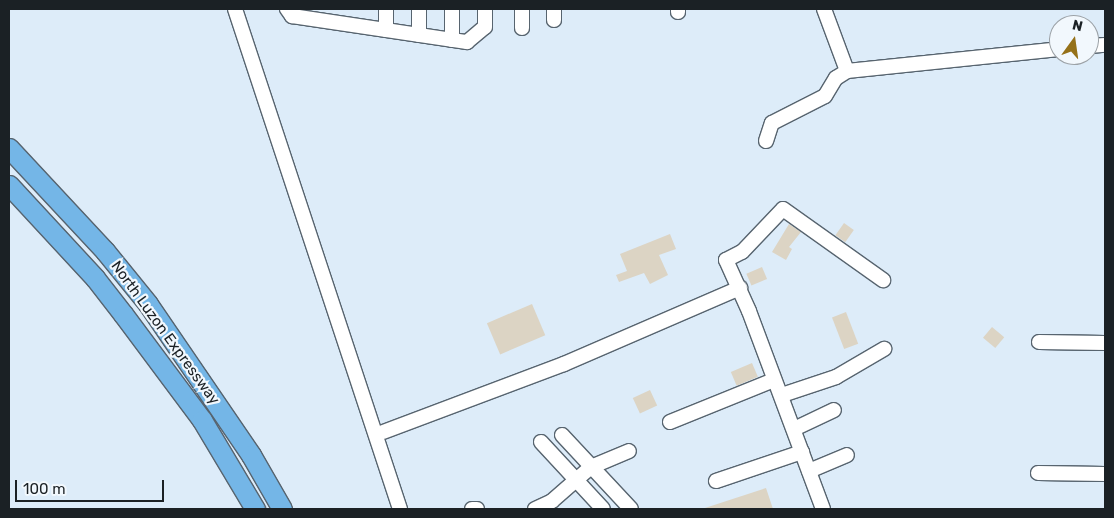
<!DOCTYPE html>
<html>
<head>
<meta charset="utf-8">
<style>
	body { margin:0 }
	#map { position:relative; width:1114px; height:518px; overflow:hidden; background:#ddecf9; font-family:Rubik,sans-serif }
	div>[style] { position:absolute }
	.building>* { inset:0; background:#dcd4c4; transform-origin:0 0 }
	.roads { filter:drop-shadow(1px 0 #57646f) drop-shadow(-1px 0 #57646f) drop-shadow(0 1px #57646f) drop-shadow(0 -1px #57646f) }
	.minor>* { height:14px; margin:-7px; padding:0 7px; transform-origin:7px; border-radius:7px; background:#fff }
	.highway>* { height:19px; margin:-9.5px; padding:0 9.5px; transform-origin:9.5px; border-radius:9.5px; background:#74b6e7 }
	span { translate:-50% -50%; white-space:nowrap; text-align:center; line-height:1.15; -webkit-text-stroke:4.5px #f2f8fd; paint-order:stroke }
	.street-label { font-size:15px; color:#1b2125 }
	.frame { position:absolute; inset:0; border:10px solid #1b2125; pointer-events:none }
	.north { position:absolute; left:1049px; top:15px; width:50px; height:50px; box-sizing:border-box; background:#f2f8fd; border:1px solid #9ca2a7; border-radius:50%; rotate:14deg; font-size:14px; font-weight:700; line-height:20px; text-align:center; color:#1b2125 }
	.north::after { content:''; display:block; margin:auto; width:18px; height:22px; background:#957119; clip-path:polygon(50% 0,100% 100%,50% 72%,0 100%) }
	.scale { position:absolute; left:15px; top:480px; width:149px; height:22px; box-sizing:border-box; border:2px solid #1b2125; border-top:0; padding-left:6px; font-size:15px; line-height:18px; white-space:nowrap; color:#1b2125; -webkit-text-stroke:4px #f2f8fd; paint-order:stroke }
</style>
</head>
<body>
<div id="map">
	<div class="building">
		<div style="left:844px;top:223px;width:12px;height:15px;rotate:35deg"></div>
		<div style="clip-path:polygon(789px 224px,801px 232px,789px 247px,792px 249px,786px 260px,772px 252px)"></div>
		<div style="clip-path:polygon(670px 234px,676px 249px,659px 255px,668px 275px,650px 284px,644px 273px,619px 282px,616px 275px,627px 271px,620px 254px)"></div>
		<div style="left:762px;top:267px;width:13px;height:17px;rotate:67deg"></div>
		<div style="left:532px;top:304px;width:34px;height:49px;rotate:67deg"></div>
		<div style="left:846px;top:312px;width:34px;height:15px;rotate:69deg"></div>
		<div style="left:992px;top:327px;width:16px;height:14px;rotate:40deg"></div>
		<div style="left:752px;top:363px;width:15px;height:23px;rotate:67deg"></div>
		<div style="left:650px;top:390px;width:17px;height:19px;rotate:65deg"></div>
		<div style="clip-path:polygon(766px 488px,773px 509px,706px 509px,705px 508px)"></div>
	</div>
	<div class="roads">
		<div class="minor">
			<div style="left:235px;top:9px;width:527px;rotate:71.74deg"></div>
			<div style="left:287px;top:9px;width:9px;rotate:54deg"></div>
			<div style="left:292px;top:16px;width:177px;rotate:8.5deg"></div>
			<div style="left:467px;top:42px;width:23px;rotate:-40deg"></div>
			<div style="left:485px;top:27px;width:18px;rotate:-90deg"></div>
			<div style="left:452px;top:9px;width:31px;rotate:90deg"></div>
			<div style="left:824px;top:9px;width:66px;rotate:69.6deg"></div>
			<div style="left:847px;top:71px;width:213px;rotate:-5.9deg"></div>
			<div style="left:678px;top:12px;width:3px;rotate:-90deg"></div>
			<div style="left:554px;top:20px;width:11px;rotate:-90deg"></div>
			<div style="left:522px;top:28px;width:19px;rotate:-90deg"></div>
			<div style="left:386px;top:30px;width:21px;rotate:-90deg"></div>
			<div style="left:419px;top:35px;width:26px;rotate:-90deg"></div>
			<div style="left:1089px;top:46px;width:16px;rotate:-4deg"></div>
			<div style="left:766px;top:141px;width:19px;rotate:-72deg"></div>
			<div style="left:772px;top:123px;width:59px;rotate:-27deg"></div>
			<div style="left:825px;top:96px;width:21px;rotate:-59deg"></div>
			<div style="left:836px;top:78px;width:13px;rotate:-32deg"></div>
			<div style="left:1039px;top:342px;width:66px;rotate:0.9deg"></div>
			<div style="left:782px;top:395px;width:57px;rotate:-18.4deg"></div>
			<div style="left:836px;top:377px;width:56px;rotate:-30.3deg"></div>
			<div style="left:670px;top:422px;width:112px;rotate:-22deg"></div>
			<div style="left:794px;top:429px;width:44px;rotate:-25.4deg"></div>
			<div style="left:383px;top:432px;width:193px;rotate:-20.6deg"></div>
			<div style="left:564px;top:364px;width:192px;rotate:-23.4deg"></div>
			<div style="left:562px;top:435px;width:101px;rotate:47deg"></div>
			<div style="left:541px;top:442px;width:91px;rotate:47.2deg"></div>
			<div style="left:809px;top:471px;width:41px;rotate:-22.8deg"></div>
			<div style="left:1038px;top:473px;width:67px;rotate:0.9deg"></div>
			<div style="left:716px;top:481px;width:91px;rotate:-18.6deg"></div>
			<div style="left:472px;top:509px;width:5px"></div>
			<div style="left:535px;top:509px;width:19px;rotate:-25deg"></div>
			<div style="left:552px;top:501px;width:52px;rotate:-41.1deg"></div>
			<div style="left:591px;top:467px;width:41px;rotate:-22.8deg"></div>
			<div style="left:823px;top:509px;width:211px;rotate:-110.5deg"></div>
			<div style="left:749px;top:311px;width:56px;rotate:-114.3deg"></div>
			<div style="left:726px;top:260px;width:18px;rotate:-27deg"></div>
			<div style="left:742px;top:252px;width:59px;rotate:-46.4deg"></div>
			<div style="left:783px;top:209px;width:123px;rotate:35.4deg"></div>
		</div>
		<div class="highway">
			<div style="left:9px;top:148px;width:141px;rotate:47deg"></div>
			<div style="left:105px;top:251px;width:68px;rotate:50.9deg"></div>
			<div style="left:148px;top:304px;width:183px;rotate:55.7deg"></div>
			<div style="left:251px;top:455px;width:62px;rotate:60.1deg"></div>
			<div style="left:9px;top:185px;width:127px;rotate:47.2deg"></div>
			<div style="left:95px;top:278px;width:46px;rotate:52.1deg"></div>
			<div style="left:123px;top:314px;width:132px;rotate:53.3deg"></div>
			<div style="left:202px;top:420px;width:104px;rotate:59.2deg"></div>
		</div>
	</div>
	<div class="street-label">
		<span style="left:165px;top:333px;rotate:54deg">North Luzon Expressway</span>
	</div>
	<div class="frame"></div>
	<div class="north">N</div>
	<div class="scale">100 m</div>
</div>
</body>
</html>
